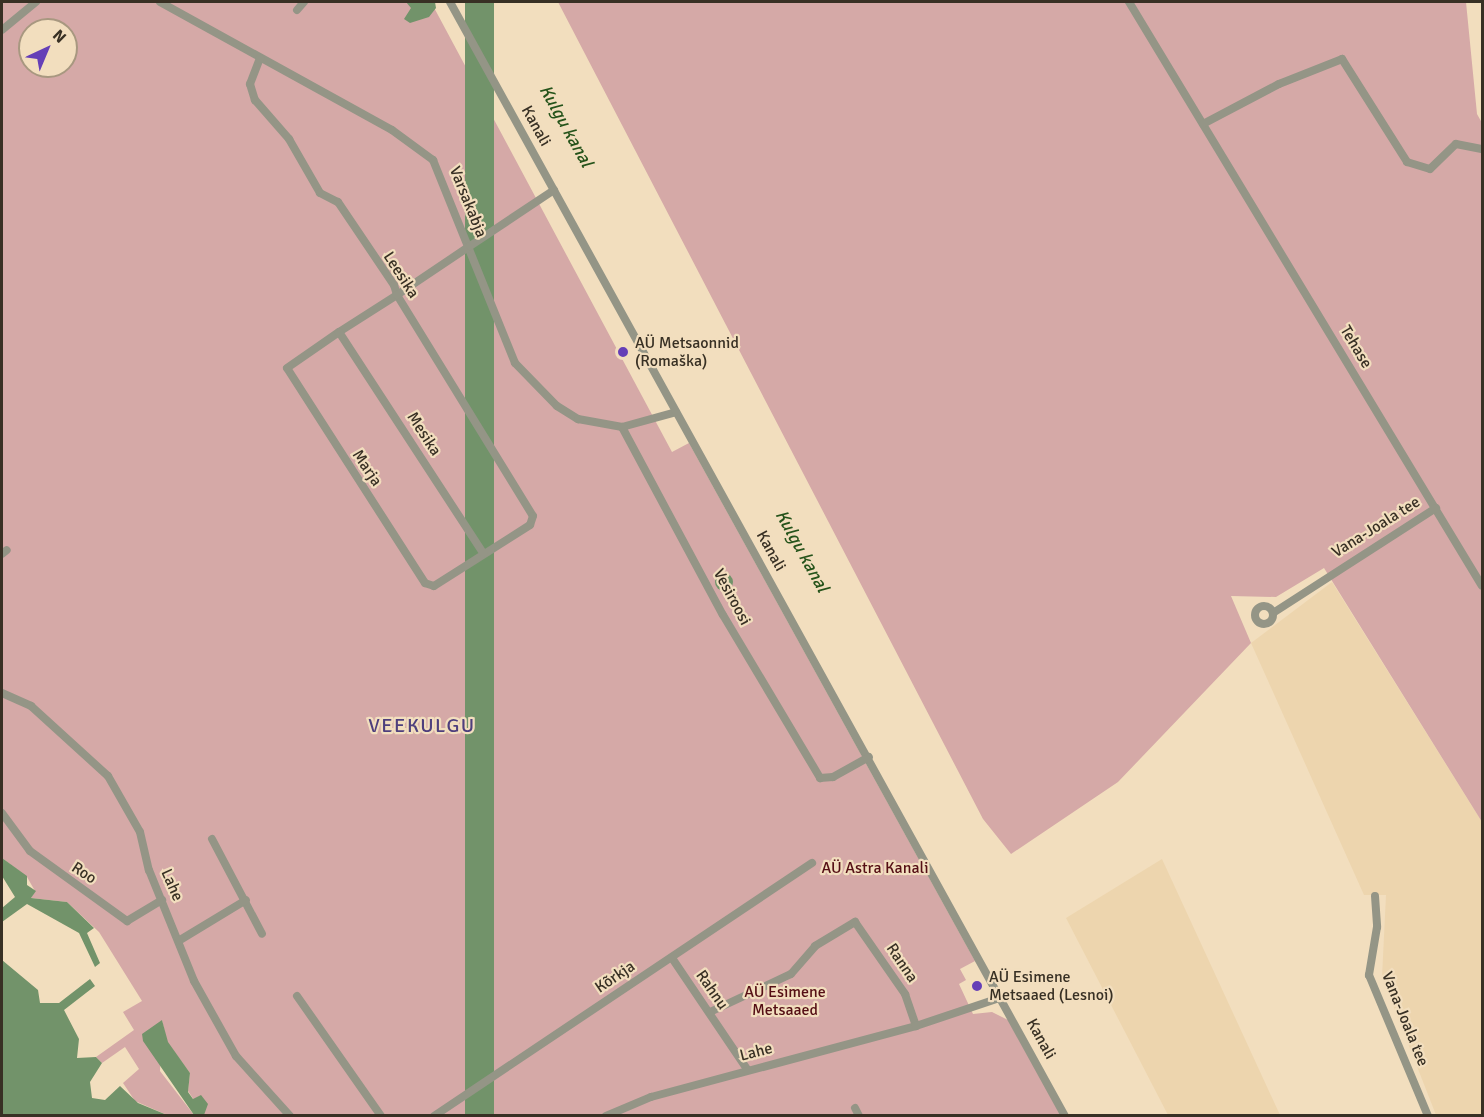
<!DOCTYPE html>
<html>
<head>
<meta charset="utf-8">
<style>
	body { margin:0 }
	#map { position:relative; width:1484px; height:1117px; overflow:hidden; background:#f2debe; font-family:Signika,sans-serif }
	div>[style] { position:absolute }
	.built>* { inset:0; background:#edd5ae }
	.green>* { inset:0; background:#d5a9a7 }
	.water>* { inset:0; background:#72936a; transform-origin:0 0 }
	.round { border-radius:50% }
	.minor>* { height:8px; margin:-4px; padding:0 4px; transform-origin:4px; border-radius:4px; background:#949586 }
	.minor>.ring { margin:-4px; padding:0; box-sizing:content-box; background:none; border:8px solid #949586; border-radius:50% }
	.dots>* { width:16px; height:16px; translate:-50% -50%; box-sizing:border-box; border:3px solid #f2debe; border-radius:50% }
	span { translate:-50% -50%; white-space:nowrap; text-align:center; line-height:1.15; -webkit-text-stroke:4.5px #f2debe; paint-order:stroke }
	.street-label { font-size:16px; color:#383024 }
	.poi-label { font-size:16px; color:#383024 }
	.left { translate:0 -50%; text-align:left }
	.park-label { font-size:16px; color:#550f15 }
	.water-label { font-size:18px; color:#25531a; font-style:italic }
	.quarter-label { font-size:20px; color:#4e3f7d; letter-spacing:1.5px }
	.frame { position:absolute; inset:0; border:3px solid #383024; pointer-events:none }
	.north { position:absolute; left:18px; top:18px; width:60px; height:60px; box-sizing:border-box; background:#f2debe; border:2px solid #a89880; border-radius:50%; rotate:44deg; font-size:16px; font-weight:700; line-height:24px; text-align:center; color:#383024 }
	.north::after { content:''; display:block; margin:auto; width:21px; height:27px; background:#653fb7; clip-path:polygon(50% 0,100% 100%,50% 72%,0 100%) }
</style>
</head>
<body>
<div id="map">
	<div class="built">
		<div style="clip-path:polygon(1332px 582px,1482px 822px,1482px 1115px,1436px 1115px,1382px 977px,1386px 895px,1364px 895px,1251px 643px)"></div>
		<div style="clip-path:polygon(1162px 859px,1280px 1115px,1168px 1115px,1066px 918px)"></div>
	</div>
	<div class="green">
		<div style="clip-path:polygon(evenodd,2px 2px,431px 2px,672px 452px,689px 443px,975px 961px,960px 969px,966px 980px,959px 984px,973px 1014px,992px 1012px,1008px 1020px,1061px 1115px,204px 1115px,188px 1091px,190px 1073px,167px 1042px,162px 1020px,160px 1071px,194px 1115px,167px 1115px,135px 1101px,123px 1083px,139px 1069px,125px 1047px,102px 1063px,96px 1057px,134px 1030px,123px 1012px,142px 1001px,99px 932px,67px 902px,31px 898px,35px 891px,27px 877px,2px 858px,2px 2px,30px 30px,66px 30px,66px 66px,30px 66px,30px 30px)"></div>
		<div style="clip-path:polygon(558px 2px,1466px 2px,1477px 114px,1482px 123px,1482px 822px,1324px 568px,1276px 597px,1231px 596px,1251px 643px,1118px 782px,1011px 854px,983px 819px)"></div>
	</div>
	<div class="water">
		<div style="clip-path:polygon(406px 2px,435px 2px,436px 8px,429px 17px,410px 23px,404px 19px,411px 8px)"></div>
		<div style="left:465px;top:2px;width:29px;height:1273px"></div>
		<div class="round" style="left:715px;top:573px;width:18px;height:18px"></div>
		<div style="clip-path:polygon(2px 858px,27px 876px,27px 885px,36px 891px,31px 898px,67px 902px,94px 928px,87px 933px,100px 963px,95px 967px,79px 933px,27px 904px,2px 922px,2px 908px,15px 897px,2px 876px)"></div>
		<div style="clip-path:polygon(2px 960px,38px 990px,40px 1003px,59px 1003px,90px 979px,95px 986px,64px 1010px,79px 1039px,77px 1058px,96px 1057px,102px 1063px,90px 1082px,92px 1098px,105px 1100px,120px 1086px,138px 1103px,167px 1115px,2px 1115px)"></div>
		<div style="clip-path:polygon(162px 1020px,168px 1042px,190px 1073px,188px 1092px,193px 1099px,201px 1095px,208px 1104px,204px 1115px,194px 1115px,143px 1041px,142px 1034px)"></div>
	</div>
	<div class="minor">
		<div style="left:160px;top:2px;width:265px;rotate:28.9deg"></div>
		<div style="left:392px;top:130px;width:51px;rotate:36.2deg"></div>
		<div style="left:433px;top:160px;width:219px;rotate:68deg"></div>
		<div style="left:515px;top:363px;width:60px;rotate:45.7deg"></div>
		<div style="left:557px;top:406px;width:25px;rotate:32deg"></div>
		<div style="left:578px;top:419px;width:45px;rotate:10.3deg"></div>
		<div style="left:622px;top:427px;width:56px;rotate:-15.5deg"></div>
		<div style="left:450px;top:2px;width:1272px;rotate:61.1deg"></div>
		<div style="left:1129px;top:2px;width:682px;rotate:58.85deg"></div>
		<div style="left:297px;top:10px;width:11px;rotate:-49deg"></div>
		<div style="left:2px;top:30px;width:44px;rotate:-39.5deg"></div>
		<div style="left:260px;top:58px;width:28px;rotate:111deg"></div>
		<div style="left:250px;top:84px;width:17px;rotate:73deg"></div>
		<div style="left:255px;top:100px;width:52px;rotate:48.9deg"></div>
		<div style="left:289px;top:139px;width:62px;rotate:60.1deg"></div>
		<div style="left:320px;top:193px;width:20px;rotate:27deg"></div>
		<div style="left:338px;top:202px;width:100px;rotate:56deg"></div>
		<div style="left:394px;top:285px;width:10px;rotate:73deg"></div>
		<div style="left:397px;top:295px;width:259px;rotate:58.4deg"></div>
		<div style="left:533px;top:516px;width:9px;rotate:108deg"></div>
		<div style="left:530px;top:525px;width:114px;rotate:147.6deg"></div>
		<div style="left:434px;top:586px;width:9px;rotate:-162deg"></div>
		<div style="left:425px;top:583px;width:255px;rotate:-122.7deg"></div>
		<div style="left:287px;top:368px;width:63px;rotate:-34.7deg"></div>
		<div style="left:339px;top:332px;width:69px;rotate:-32.5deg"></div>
		<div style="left:397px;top:295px;width:88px;rotate:-33.9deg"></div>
		<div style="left:470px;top:246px;width:101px;rotate:-33.7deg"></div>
		<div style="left:1203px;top:124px;width:86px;rotate:-27.8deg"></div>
		<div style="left:1279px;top:84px;width:68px;rotate:-21.6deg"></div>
		<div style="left:1342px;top:59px;width:122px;rotate:57.7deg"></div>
		<div style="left:1407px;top:162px;width:24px;rotate:17deg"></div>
		<div style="left:1430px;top:169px;width:36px;rotate:-44deg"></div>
		<div style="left:1456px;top:144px;width:26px;rotate:11deg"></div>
		<div style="left:339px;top:332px;width:264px;rotate:56.9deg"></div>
		<div style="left:622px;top:427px;width:213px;rotate:61.8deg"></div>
		<div style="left:723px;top:615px;width:190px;rotate:59.2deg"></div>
		<div style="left:820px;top:778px;width:13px;rotate:-4deg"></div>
		<div style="left:833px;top:777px;width:41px;rotate:-29.1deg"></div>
		<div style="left:2px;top:554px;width:6px;rotate:-39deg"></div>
		<div class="ring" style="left:1255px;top:606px;width:10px;height:10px"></div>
		<div style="left:1273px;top:613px;width:194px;rotate:-32.8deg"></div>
		<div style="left:2px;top:693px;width:32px;rotate:24deg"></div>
		<div style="left:31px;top:706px;width:104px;rotate:42.3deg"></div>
		<div style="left:108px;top:776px;width:64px;rotate:60.3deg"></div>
		<div style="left:140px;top:832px;width:39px;rotate:77deg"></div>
		<div style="left:149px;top:870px;width:120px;rotate:67.9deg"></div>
		<div style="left:194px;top:981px;width:86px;rotate:60.8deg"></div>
		<div style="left:236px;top:1056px;width:81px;rotate:48deg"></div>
		<div style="left:2px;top:813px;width:47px;rotate:53.6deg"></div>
		<div style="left:30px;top:851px;width:120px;rotate:35.8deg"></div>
		<div style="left:127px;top:921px;width:41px;rotate:-31deg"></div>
		<div style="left:212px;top:839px;width:107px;rotate:62.2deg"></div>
		<div style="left:1375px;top:896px;width:31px;rotate:86deg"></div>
		<div style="left:1377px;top:927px;width:49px;rotate:99.5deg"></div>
		<div style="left:1369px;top:975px;width:153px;rotate:67.3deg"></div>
		<div style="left:180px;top:940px;width:77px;rotate:-31.2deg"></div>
		<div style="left:672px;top:958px;width:134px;rotate:56deg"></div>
		<div style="left:297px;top:996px;width:146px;rotate:55deg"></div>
		<div style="left:710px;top:1012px;width:89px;rotate:-25.1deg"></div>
		<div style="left:791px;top:974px;width:37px;rotate:-49deg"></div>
		<div style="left:815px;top:946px;width:47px;rotate:-31deg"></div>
		<div style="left:855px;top:922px;width:88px;rotate:55.2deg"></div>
		<div style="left:905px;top:994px;width:34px;rotate:71deg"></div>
		<div style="left:855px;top:1108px;width:9px;rotate:63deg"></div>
		<div style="left:434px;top:1116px;width:455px;rotate:-33.8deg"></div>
		<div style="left:606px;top:1116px;width:49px;rotate:-22.9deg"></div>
		<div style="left:651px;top:1097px;width:274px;rotate:-15deg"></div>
		<div style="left:916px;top:1026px;width:88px;rotate:-18.6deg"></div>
	</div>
	<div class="dots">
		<div style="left:623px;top:352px;background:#653fb7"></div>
		<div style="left:977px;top:986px;background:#653fb7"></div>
	</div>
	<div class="street-label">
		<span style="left:536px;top:126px;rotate:61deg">Kanali</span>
		<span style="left:468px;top:202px;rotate:68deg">Varsakabja</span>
		<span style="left:401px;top:275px;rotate:57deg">Leesika</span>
		<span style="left:1356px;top:347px;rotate:59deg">Tehase</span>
		<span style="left:424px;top:434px;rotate:57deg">Mesika</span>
		<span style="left:367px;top:468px;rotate:56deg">Marja</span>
		<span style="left:1376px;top:527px;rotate:-32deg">Vana-Joala tee</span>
		<span style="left:771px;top:551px;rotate:61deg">Kanali</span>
		<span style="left:732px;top:597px;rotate:62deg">Vesiroosi</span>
		<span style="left:84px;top:873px;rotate:33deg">Roo</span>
		<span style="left:172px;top:885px;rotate:66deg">Lahe</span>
		<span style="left:902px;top:963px;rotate:56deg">Ranna</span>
		<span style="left:615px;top:977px;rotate:-34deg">Kõrkja</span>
		<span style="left:712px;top:990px;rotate:55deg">Rahnu</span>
		<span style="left:1405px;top:1019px;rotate:68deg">Vana-Joala tee</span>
		<span style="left:1041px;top:1039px;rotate:61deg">Kanali</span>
		<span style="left:756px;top:1052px;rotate:-14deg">Lahe</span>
	</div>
	<div class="poi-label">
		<span class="left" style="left:635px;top:352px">AÜ Metsaonnid<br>(Romaška)</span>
		<span class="left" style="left:989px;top:986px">AÜ Esimene<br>Metsaaed (Lesnoi)</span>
	</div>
	<div class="park-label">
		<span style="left:875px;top:868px">AÜ Astra Kanali</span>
		<span style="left:785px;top:1001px">AÜ Esimene<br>Metsaaed</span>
	</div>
	<div class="water-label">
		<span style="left:566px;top:126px;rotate:61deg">Kulgu kanal</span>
		<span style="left:802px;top:551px;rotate:61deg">Kulgu kanal</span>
	</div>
	<div class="quarter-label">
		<span style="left:422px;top:725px">VEEKULGU</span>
	</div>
	<div class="frame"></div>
	<div class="north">N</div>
</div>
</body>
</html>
